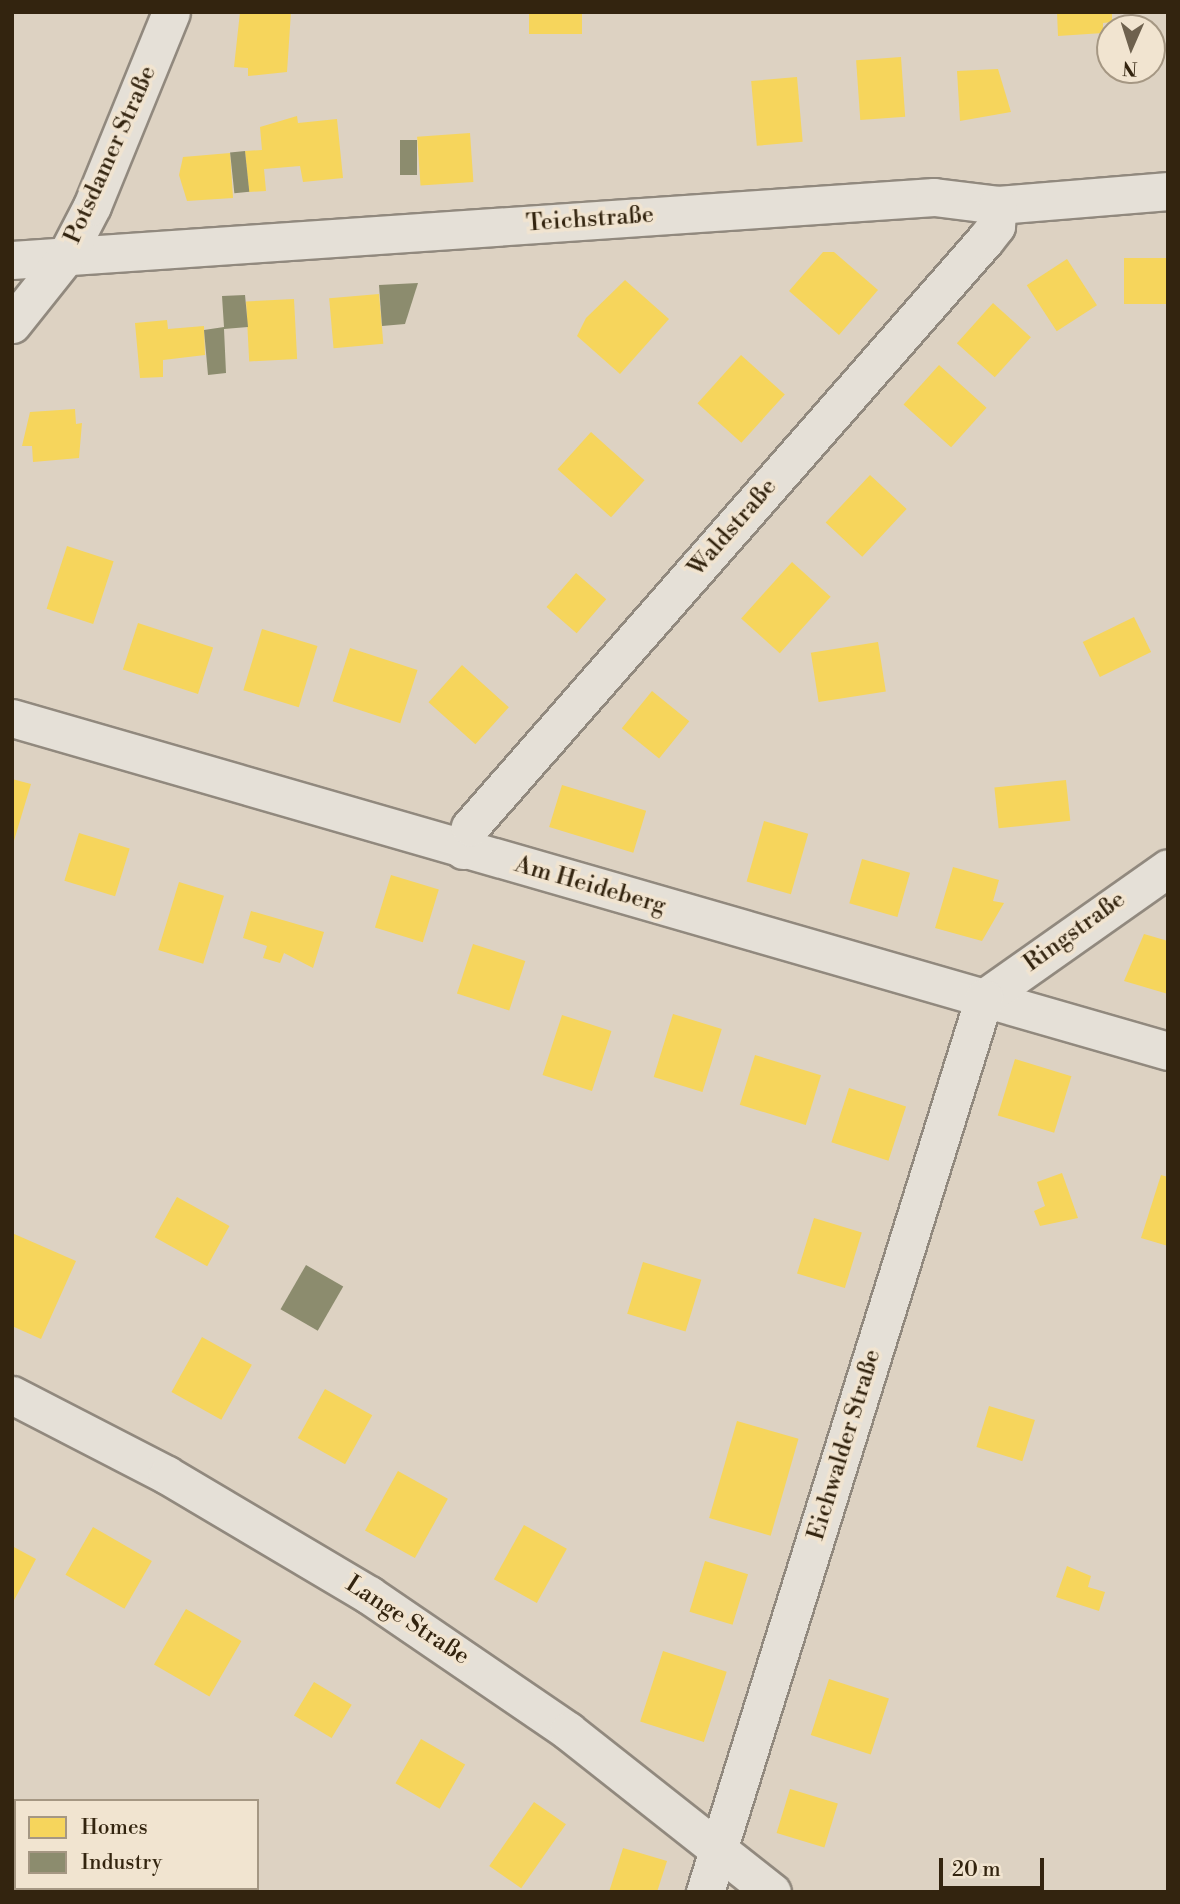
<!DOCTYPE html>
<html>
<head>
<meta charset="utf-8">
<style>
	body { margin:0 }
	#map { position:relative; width:1180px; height:1904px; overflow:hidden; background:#ddd2c2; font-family:"Libre Bodoni",serif }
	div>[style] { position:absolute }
	.homes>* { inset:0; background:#f6d55c; transform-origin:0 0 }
	.industry>* { inset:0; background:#8c8c6e; transform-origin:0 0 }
	.roads { filter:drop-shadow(2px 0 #91897e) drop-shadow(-2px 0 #91897e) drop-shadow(0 2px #91897e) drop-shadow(0 -2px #91897e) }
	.minor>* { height:37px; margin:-18.5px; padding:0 18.5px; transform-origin:18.5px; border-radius:18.5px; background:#e5e0d7 }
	span { translate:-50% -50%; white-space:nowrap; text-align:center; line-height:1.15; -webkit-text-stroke:7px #f1e4d0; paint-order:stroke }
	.street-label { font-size:24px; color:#33240f }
	.frame { position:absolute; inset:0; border:14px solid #33240f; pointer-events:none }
	.legend { position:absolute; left:14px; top:1799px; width:245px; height:91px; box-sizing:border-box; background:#f1e4d0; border:2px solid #a59783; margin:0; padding:9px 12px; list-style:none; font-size:21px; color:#33240f }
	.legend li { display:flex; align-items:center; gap:14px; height:35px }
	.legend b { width:35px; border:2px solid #a59783 }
	.north { position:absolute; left:1096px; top:14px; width:70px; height:70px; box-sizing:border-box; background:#f1e4d0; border:2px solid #a59783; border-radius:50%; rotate:183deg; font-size:19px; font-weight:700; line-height:28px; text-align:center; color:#33240f }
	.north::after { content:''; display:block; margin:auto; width:24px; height:32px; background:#6e614e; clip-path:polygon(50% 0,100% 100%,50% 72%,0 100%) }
	.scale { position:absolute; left:939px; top:1858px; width:105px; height:32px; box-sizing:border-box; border:4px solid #33240f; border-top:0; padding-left:9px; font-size:21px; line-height:24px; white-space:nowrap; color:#33240f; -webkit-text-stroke:5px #f1e4d0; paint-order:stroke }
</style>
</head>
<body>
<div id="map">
	<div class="homes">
		<div style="clip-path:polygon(240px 12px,291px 12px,287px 72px,248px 76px,248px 68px,234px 67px)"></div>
		<div style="left:529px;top:12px;width:53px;height:22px"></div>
		<div style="clip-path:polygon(1057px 12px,1112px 12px,1112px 22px,1103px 23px,1103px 33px,1058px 36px)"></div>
		<div style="left:901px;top:57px;width:60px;height:45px;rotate:86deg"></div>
		<div style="clip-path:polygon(998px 69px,1011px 112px,960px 121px,957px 71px)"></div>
		<div style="left:797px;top:77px;width:65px;height:46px;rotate:85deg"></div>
		<div style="clip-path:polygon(297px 116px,298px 123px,337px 119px,343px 178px,303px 182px,300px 166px,264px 169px,266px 191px,249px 192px,245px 151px,262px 150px,260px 127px)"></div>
		<div style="left:470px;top:133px;width:49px;height:53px;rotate:86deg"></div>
		<div style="clip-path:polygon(230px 153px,233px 198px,187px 201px,179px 175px,183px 157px)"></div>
		<div style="clip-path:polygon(823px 252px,834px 252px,878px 290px,839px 335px,789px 291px)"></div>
		<div style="left:1168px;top:258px;width:46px;height:44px;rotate:90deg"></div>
		<div style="left:1067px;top:259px;width:55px;height:48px;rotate:57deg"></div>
		<div style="clip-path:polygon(625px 280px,669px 319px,620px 374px,577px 336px,586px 318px)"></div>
		<div style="left:379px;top:294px;width:50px;height:50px;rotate:85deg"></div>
		<div style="left:294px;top:299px;width:60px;height:48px;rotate:87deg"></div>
		<div style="left:993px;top:303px;width:51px;height:54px;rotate:42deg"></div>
		<div style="clip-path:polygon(167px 320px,168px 329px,204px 326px,205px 355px,163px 360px,163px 377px,140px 378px,135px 323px)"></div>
		<div style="left:741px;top:355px;width:59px;height:65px;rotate:42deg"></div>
		<div style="left:939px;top:365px;width:64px;height:53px;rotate:42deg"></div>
		<div style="clip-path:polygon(75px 409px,76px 424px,82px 423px,79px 458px,33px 462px,32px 446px,22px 446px,30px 412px)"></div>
		<div style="left:591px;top:432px;width:72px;height:50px;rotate:42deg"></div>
		<div style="left:870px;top:475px;width:50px;height:65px;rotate:43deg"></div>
		<div style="left:67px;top:546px;width:49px;height:66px;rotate:18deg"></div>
		<div style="left:792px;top:562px;width:52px;height:76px;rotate:42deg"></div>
		<div style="left:576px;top:573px;width:40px;height:45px;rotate:41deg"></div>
		<div style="left:1134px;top:617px;width:39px;height:57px;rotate:64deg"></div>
		<div style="left:138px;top:623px;width:79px;height:49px;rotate:18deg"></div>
		<div style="left:262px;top:629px;width:58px;height:64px;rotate:17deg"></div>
		<div style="left:878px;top:642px;width:50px;height:68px;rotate:81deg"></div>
		<div style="left:350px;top:648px;width:71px;height:56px;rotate:18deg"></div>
		<div style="left:462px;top:665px;width:63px;height:50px;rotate:42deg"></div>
		<div style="left:652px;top:691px;width:48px;height:48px;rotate:39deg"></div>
		<div style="clip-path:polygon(12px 779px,31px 784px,13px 844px,12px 844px)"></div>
		<div style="left:1066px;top:780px;width:41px;height:72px;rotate:84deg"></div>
		<div style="left:562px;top:785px;width:88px;height:44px;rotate:17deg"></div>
		<div style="left:764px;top:821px;width:46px;height:63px;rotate:16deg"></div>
		<div style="left:79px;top:833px;width:53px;height:50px;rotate:17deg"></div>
		<div style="left:862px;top:859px;width:50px;height:46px;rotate:16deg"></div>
		<div style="clip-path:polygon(953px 867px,999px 880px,993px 901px,1004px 903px,982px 941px,935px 928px)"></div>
		<div style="left:391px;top:875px;width:50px;height:55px;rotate:17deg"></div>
		<div style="left:179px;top:882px;width:47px;height:71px;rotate:17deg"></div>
		<div style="clip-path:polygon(251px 911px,324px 932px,313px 968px,284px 953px,280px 963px,263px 958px,267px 946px,243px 938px)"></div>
		<div style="clip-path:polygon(1144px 934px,1168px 941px,1168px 994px,1124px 981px)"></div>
		<div style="left:473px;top:944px;width:55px;height:52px;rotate:18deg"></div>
		<div style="left:673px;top:1014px;width:51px;height:66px;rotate:17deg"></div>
		<div style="left:562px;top:1015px;width:52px;height:63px;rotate:18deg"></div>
		<div style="left:755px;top:1055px;width:69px;height:52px;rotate:17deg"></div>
		<div style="left:1015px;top:1059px;width:59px;height:59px;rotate:17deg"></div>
		<div style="left:849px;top:1088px;width:60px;height:57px;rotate:18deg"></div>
		<div style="clip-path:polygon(1062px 1173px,1078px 1218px,1040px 1226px,1034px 1211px,1045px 1206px,1037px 1182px)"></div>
		<div style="clip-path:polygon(1161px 1175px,1168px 1177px,1168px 1246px,1141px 1238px)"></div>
		<div style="left:177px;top:1197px;width:60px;height:46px;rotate:29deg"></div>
		<div style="left:814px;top:1218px;width:50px;height:58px;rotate:17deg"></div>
		<div style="clip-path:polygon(12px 1233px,76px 1261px,41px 1339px,12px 1326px)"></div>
		<div style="left:643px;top:1262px;width:61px;height:54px;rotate:17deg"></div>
		<div style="left:202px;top:1337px;width:57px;height:63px;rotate:29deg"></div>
		<div style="left:325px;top:1389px;width:54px;height:56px;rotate:29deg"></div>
		<div style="left:989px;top:1406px;width:48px;height:43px;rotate:17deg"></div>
		<div style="left:737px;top:1421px;width:64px;height:101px;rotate:16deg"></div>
		<div style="left:398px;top:1471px;width:57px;height:68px;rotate:29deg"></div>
		<div style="left:524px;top:1525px;width:49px;height:62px;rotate:29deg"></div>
		<div style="left:93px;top:1527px;width:68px;height:55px;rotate:30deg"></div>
		<div style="clip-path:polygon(12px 1546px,36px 1559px,12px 1604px)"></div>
		<div style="left:705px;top:1561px;width:45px;height:53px;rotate:17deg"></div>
		<div style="clip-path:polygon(1067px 1566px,1091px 1576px,1088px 1587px,1105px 1592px,1099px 1611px,1056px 1597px)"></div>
		<div style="left:186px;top:1609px;width:64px;height:64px;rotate:30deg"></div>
		<div style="left:663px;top:1651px;width:67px;height:74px;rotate:18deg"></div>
		<div style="left:829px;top:1679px;width:63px;height:59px;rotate:18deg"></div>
		<div style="left:314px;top:1682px;width:44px;height:39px;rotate:31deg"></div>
		<div style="left:421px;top:1739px;width:51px;height:51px;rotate:30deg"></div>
		<div style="left:790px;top:1789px;width:50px;height:46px;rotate:17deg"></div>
		<div style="left:534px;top:1802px;width:39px;height:78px;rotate:35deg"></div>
		<div style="clip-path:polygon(623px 1848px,667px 1861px,657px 1892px,609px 1892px)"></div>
	</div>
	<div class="industry">
		<div style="left:400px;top:140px;width:17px;height:35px"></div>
		<div style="left:245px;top:151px;width:41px;height:15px;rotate:84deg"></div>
		<div style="clip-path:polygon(418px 283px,405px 324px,382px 326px,379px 285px)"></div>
		<div style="clip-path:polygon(245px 295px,248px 327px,224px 329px,226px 373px,208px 375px,204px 330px,224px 327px,222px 296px)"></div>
		<div style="left:306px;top:1265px;width:43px;height:51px;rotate:30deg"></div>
	</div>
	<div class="roads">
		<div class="minor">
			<div style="left:12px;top:260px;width:924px;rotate:-3.91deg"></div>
			<div style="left:934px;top:197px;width:64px;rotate:7.1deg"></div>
			<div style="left:998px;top:205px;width:171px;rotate:-4.7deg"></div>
			<div style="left:12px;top:324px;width:87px;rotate:-51.5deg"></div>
			<div style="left:66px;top:256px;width:56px;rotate:-62.5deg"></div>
			<div style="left:92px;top:206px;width:209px;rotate:-67.8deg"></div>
			<div style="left:12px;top:718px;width:1203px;rotate:16.07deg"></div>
			<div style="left:463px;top:850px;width:24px;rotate:-73deg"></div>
			<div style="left:470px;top:827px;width:781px;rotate:-48.74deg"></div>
			<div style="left:985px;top:240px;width:18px;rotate:-52deg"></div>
			<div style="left:996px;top:226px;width:21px;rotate:-85deg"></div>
			<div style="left:984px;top:998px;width:225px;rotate:-35.2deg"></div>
			<div style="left:12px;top:1395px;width:174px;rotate:27.3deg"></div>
			<div style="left:167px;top:1475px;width:235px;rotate:30.7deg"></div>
			<div style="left:369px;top:1595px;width:241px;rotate:34.3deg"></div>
			<div style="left:568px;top:1731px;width:260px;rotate:38.3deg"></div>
			<div style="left:705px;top:1892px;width:937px;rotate:-72.67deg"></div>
		</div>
	</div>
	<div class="street-label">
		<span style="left:111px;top:155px;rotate:-66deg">Potsdamer Straße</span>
		<span style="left:590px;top:220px;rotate:-4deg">Teichstraße</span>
		<span style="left:733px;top:528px;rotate:-49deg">Waldstraße</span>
		<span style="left:590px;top:886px;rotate:16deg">Am Heideberg</span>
		<span style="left:1075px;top:932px;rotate:-36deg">Ringstraße</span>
		<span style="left:845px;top:1445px;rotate:-73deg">Eichwalder Straße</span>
		<span style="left:407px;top:1621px;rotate:33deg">Lange Straße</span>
	</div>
	<div class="frame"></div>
	<ul class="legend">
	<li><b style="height:19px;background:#f6d55c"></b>Homes</li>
	<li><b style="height:19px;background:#8c8c6e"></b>Industry</li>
	</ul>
	<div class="north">N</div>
	<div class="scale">20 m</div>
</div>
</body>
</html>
